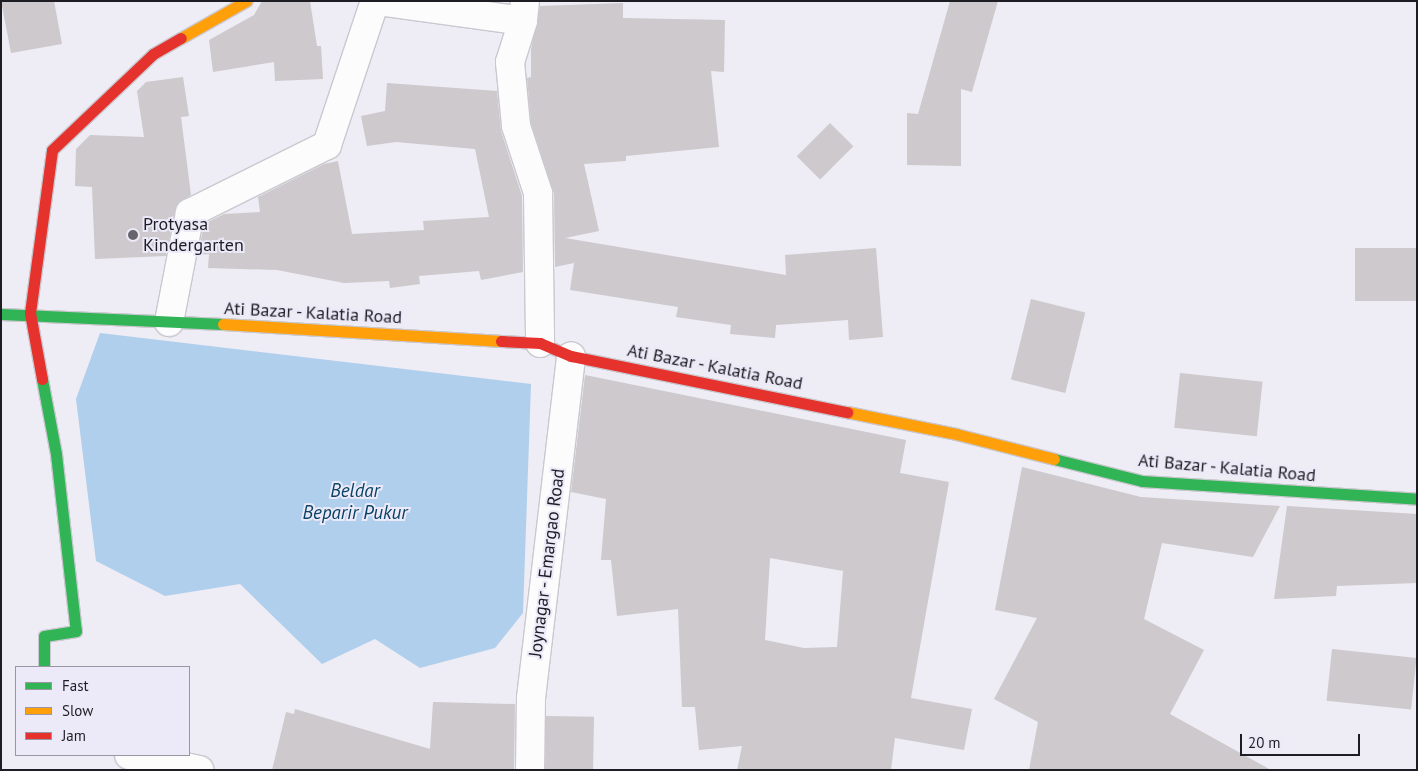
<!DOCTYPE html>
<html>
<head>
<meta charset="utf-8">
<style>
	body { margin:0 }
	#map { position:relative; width:1418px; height:771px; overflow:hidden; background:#eeecf4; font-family:"PT Sans",sans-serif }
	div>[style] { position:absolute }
	.water>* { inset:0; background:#afcfec }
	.building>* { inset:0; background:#cdc9cc; transform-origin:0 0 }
	.roads { filter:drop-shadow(1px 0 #cac8cf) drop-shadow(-1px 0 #cac8cf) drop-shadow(0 1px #cac8cf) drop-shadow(0 -1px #cac8cf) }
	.street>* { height:28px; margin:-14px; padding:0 14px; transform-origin:14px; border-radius:14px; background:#fcfcfd }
	.fast>* { height:11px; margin:-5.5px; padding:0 5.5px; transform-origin:5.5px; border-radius:5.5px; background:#30b455 }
	.slow>* { height:11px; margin:-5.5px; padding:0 5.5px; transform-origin:5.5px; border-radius:5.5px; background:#ff9f0a }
	.jam>* { height:11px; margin:-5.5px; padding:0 5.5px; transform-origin:5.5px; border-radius:5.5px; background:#e5322d }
	.dots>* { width:14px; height:14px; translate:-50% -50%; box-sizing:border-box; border:2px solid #ece9f8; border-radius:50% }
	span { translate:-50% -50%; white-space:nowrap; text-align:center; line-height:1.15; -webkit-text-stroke:4px #ece9f8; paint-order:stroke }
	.poi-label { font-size:18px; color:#1e1d23 }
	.left { translate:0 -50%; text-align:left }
	.street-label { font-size:18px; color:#1e1d23 }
	.water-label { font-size:19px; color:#084265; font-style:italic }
	.frame { position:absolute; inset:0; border:2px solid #1e1d23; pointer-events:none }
	.legend { position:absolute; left:15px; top:666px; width:175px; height:90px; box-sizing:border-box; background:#ece9f8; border:1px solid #9a97a3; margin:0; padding:6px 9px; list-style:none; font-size:15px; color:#1e1d23 }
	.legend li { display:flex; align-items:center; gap:10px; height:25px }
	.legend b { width:25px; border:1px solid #9a97a3 }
	.scale { position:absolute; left:1240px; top:734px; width:120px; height:22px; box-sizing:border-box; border:2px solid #1e1d23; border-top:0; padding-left:6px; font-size:15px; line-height:18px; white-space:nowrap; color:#1e1d23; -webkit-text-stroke:4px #ece9f8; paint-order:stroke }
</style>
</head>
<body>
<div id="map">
	<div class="water">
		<div style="clip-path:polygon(100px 333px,531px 384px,523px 613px,495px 648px,420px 668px,375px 639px,322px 664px,240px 584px,165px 596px,96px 561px,76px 399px)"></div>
	</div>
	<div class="building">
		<div style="clip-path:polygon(1px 1px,54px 1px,62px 44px,11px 53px)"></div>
		<div style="clip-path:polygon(262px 1px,310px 1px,317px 46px,321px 46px,323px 79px,275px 81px,274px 62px,213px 72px,209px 40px,254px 15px)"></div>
		<div style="clip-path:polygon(950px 1px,998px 1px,972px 92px,961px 89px,961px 166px,907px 165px,907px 113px,918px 114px)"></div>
		<div style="clip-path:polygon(623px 3px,623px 18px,725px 20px,724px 72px,711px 71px,719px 147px,626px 156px,626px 161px,584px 164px,599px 231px,565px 238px,786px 275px,785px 255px,876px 248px,883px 337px,849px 340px,848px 320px,776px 325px,775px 338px,730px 334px,731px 325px,676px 317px,678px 307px,570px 290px,574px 263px,555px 267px,554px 193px,531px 123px,527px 78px,531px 77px,531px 49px,540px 6px)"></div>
		<div style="clip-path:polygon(183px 77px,189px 116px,181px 117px,191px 195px,178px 203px,175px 210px,166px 256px,95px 259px,92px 187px,75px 186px,76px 149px,90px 135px,144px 137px,137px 91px,146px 82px)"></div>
		<div style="clip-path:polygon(387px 83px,497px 91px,501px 131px,522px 196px,523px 272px,481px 280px,479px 271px,419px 276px,420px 284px,390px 288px,389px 281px,344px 283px,277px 270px,208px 268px,209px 254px,198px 255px,204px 224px,224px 214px,260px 212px,258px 197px,324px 164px,338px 161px,352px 234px,424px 230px,423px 221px,489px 217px,475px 149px,396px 142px,367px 146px,361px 116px,385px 111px)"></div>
		<div style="left:830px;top:123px;width:33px;height:47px;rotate:45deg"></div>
		<div style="left:1355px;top:248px;width:62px;height:53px"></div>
		<div style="left:1031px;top:299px;width:56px;height:83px;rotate:14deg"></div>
		<div style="left:1180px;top:373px;width:83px;height:55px;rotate:6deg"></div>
		<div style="clip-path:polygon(evenodd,585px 375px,906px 440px,900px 473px,949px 482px,911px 698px,972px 709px,964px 750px,895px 738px,891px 770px,737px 770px,742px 746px,699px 750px,695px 707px,682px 707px,678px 609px,617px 616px,611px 560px,601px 560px,606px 499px,571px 492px,585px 375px,770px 558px,843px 571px,837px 647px,804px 648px,765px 640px,770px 558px)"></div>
		<div style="clip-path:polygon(1022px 467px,1141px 497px,1280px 506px,1253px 557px,1162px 543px,1144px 619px,1204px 650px,1170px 714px,1271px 770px,1029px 770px,1038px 722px,994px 699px,1037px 618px,995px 610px)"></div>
		<div style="clip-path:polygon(1287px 506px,1417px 514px,1417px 583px,1337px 586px,1336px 596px,1274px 599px)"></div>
		<div style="left:1332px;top:649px;width:85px;height:52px;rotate:6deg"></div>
		<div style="clip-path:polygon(433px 702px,515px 704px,514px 770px,272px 770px,286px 712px,294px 714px,295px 709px,430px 749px)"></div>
		<div style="left:546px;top:716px;width:48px;height:54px;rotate:1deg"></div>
	</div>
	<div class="roads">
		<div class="street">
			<div style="left:377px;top:1px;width:147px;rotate:7.8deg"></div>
			<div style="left:525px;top:1px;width:20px;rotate:96deg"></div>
			<div style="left:523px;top:21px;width:43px;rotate:107.6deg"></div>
			<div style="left:510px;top:62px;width:64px;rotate:84.6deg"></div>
			<div style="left:516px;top:126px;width:71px;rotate:71.8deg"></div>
			<div style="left:538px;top:193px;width:150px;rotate:89.2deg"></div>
			<div style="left:169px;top:322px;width:111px;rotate:-79.1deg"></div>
			<div style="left:190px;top:213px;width:153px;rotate:-26.4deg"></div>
			<div style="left:327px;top:145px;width:152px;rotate:-71.6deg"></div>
			<div style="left:129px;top:755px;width:72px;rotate:12.1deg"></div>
			<div style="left:530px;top:770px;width:72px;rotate:-89.2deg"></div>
			<div style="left:531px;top:698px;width:344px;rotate:-83.3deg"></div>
		</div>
		<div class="fast">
			<div style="left:1px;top:314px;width:222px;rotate:2.6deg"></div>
			<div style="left:42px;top:379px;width:76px;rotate:79.4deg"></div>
			<div style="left:56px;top:454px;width:178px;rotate:83.6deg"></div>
			<div style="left:76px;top:631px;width:32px;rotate:171deg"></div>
			<div style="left:44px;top:636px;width:31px;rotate:90deg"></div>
			<div style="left:1054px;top:459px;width:91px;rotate:14deg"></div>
			<div style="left:1142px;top:481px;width:276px;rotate:3.7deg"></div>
		</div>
		<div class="slow">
			<div style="left:181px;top:38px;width:75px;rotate:-29.6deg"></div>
			<div style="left:223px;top:324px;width:279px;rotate:3.5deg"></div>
			<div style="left:847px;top:412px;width:111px;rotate:11.4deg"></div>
			<div style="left:956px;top:434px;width:101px;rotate:14.3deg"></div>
		</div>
		<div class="jam">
			<div style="left:501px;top:341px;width:39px;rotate:3deg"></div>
			<div style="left:540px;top:343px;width:34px;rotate:23deg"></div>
			<div style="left:571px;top:356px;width:282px;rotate:11.5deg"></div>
			<div style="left:42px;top:379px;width:67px;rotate:-100.3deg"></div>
			<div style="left:30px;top:313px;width:164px;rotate:-82.3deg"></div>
			<div style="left:52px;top:150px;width:139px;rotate:-43.5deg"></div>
			<div style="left:153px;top:54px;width:32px;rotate:-30deg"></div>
		</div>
	</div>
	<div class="dots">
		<div style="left:133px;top:235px;background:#67656c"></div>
	</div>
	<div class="poi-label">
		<span class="left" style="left:143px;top:235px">Protyasa<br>Kindergarten</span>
	</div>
	<div class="street-label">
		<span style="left:313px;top:313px;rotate:3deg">Ati Bazar - Kalatia Road</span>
		<span style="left:715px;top:367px;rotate:11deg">Ati Bazar - Kalatia Road</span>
		<span style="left:1227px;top:468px;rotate:5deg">Ati Bazar - Kalatia Road</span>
		<span style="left:547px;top:563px;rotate:-83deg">Joynagar - Emargao Road</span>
	</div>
	<div class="water-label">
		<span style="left:355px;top:502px">Beldar<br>Beparir Pukur</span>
	</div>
	<div class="frame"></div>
	<ul class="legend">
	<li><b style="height:6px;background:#30b455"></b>Fast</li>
	<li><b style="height:6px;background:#ff9f0a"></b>Slow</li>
	<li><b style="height:6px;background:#e5322d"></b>Jam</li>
	</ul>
	<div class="scale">20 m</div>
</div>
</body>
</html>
